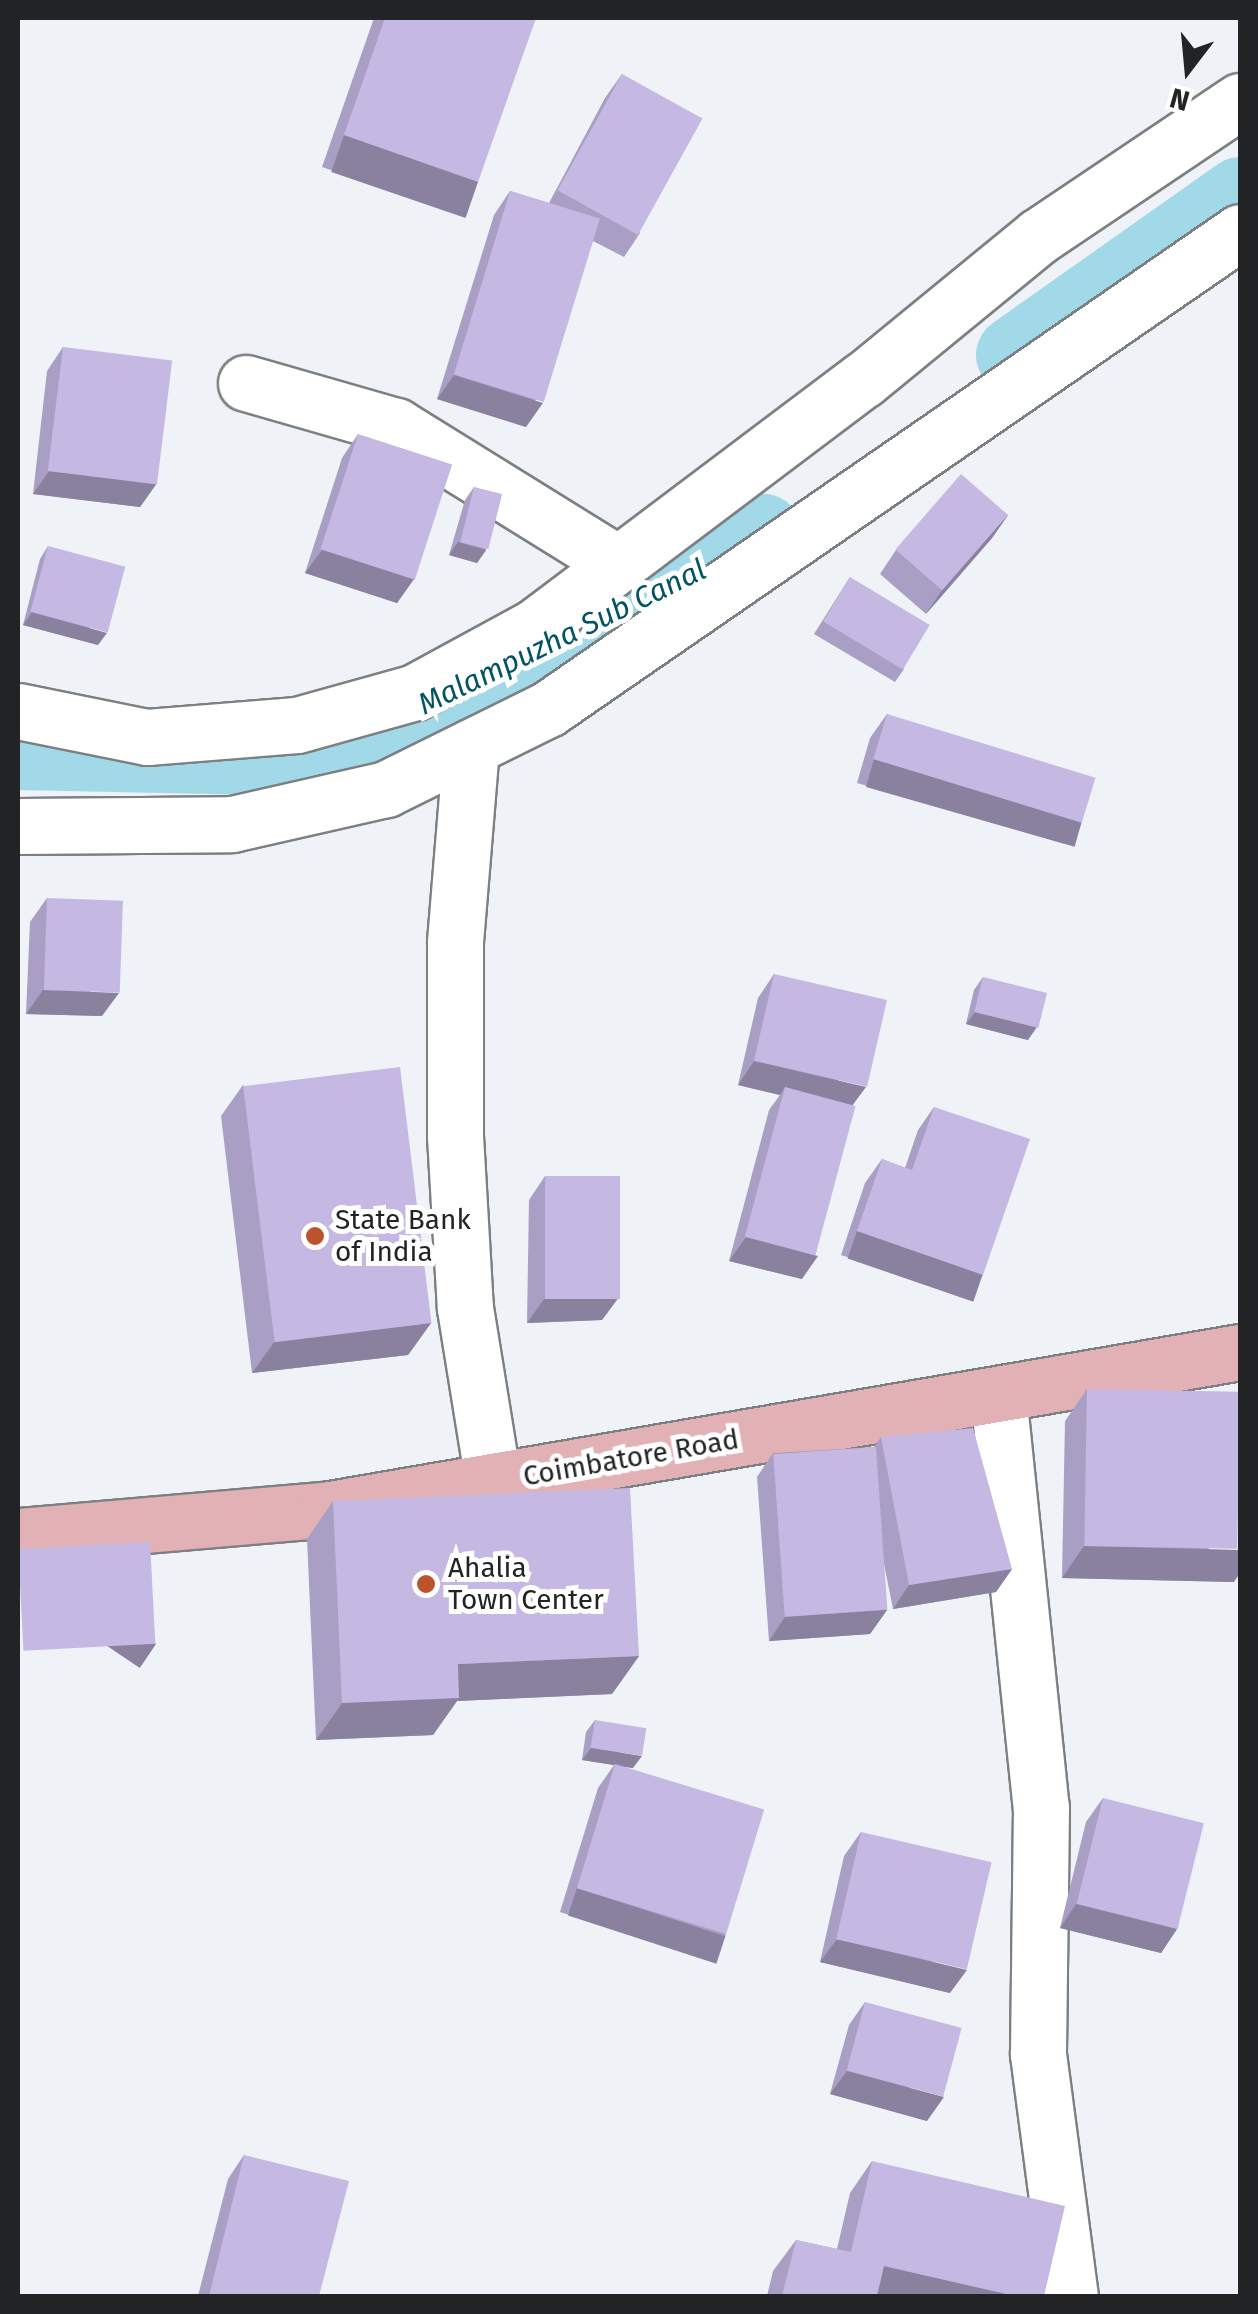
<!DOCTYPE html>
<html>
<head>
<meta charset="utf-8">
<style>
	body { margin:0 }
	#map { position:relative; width:1258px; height:2314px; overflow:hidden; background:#eff2f6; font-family:"Fira Sans",sans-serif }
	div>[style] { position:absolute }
	.canal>* { height:78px; margin:-39px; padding:0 39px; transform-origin:39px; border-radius:39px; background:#a2d9e9 }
	.roads { filter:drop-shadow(2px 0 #7c8083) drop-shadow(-2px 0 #7c8083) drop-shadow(0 2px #7c8083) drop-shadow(0 -2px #7c8083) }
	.minor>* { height:55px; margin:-27.5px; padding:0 27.5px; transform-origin:27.5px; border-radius:27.5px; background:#fff }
	.major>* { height:55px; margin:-27.5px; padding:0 27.5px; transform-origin:27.5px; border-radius:27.5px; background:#e2b1b5 }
	.wall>* { inset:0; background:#a99ec3 }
	.shaded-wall>* { inset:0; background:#8a819f; transform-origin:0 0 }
	.building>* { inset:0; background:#c5b8e3; transform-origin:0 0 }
	.dots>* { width:28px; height:28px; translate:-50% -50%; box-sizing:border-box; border:5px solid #fff; border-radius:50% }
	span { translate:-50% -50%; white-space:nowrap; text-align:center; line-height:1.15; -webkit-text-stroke:10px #fff; paint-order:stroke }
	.poi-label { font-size:28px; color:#222324 }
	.left { translate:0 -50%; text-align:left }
	.street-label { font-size:28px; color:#222324 }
	.water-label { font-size:30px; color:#025364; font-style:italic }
	.frame { position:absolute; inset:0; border:20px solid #222324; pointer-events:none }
	.north { position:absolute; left:1138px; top:20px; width:100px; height:100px; -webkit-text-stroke:8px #fff; paint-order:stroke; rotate:196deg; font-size:28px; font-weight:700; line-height:40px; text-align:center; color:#222324 }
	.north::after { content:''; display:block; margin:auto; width:35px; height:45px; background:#222324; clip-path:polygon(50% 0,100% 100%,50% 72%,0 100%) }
</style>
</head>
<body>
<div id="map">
	<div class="canal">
		<div style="left:1015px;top:355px;width:276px;rotate:-35.2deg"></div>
		<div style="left:18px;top:751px;width:287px;rotate:1.2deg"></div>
		<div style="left:305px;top:757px;width:394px;rotate:-24.3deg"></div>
		<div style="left:664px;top:595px;width:117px;rotate:-32.1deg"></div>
	</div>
	<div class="roads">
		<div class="minor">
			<div style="left:246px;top:383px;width:156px;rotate:16deg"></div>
			<div style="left:396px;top:426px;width:262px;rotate:31.8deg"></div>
			<div style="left:18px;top:711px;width:132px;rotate:11.4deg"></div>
			<div style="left:147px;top:737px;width:150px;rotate:-4.6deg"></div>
			<div style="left:297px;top:725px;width:123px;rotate:-15.6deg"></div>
			<div style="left:415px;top:692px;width:138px;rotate:-28.6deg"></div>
			<div style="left:536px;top:626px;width:409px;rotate:-37deg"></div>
			<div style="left:863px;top:380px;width:227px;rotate:-39.3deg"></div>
			<div style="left:1039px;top:236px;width:242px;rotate:-33.9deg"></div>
			<div style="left:471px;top:747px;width:197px;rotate:94.7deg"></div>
			<div style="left:455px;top:943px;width:193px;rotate:90deg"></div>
			<div style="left:455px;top:1136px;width:172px;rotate:86.7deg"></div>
			<div style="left:465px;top:1308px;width:175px;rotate:80.8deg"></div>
			<div style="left:18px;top:826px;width:214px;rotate:-0.5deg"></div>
			<div style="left:232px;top:824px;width:158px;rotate:-12.8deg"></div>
			<div style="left:386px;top:789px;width:181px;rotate:-26.3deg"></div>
			<div style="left:548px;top:709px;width:840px;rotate:-34.58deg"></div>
			<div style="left:998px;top:1394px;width:415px;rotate:84.1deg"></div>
			<div style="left:1041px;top:1807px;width:247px;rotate:90.7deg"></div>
			<div style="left:1038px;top:2054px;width:244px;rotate:82.5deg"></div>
		</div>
		<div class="major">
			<div style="left:18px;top:1536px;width:313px;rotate:-4.9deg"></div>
			<div style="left:330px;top:1509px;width:923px;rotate:-9.79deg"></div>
		</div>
	</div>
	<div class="wall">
		<div style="clip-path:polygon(374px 18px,536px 18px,456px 214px,322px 167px)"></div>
		<div style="clip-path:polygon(622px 74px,640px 233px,624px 257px,593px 241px,526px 427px,437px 399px,494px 215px,510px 191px,549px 203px,605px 98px)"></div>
		<div style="clip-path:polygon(63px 347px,157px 483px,140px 507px,33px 494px,47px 371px)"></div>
		<div style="clip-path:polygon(358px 434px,414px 579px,397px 603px,305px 573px,342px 458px)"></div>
		<div style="clip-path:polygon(474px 487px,486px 550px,477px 563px,449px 555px,465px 500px)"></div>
		<div style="clip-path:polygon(1008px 515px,992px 538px,926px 614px,880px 574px,896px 550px)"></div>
		<div style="clip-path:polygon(48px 546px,98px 645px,23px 625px,40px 559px)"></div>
		<div style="clip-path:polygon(850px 577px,904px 669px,895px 682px,814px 634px)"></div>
		<div style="clip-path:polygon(887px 714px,1065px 844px,857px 783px,870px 738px)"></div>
		<div style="clip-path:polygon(47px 898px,102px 1016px,26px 1014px,30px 922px)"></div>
		<div style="clip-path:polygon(774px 974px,853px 1105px,802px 1279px,729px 1261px,769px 1110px,780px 1095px,738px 1085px,758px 998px)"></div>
		<div style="clip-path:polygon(983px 977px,1028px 1040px,966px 1024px,974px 990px)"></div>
		<div style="clip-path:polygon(243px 1085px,431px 1323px,408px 1355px,252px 1373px,221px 1116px)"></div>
		<div style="clip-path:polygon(934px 1107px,983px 1275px,967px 1298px,841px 1255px,865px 1183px,882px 1159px,905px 1168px,918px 1130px)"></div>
		<div style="clip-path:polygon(545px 1176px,619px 1297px,602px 1320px,527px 1323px,529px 1200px)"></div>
		<div style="clip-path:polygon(1087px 1389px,1234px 1582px,1062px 1578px,1065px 1421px)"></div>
		<div style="clip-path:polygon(881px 1437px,1012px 1569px,996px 1592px,893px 1609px,883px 1559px,887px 1610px,870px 1634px,769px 1641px,757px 1477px,773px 1453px,874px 1447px)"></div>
		<div style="clip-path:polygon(333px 1501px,639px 1656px,612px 1694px,457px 1701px,433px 1735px,316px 1740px,307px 1539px)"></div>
		<div style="clip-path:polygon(595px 1720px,633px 1768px,624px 1767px,726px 1935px,709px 1959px,560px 1912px,598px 1788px,614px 1765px,582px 1760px,586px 1732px)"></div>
		<div style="clip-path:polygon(1103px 1798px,1177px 1929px,1161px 1953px,1060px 1928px,1086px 1822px)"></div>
		<div style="clip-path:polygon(861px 1832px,950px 1993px,820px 1962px,844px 1856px)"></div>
		<div style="clip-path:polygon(865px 2002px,927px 2121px,830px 2094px,849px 2025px)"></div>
		<div style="clip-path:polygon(244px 2155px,319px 2296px,198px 2296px,228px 2179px)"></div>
		<div style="clip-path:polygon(872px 2161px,1044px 2296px,767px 2296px,773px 2271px,796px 2240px,837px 2249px,850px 2193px)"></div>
	</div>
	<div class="shaded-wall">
		<div style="left:344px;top:135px;width:142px;height:39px;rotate:19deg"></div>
		<div style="clip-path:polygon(454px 375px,543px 403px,526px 427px,437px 399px)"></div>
		<div style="clip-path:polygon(49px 471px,157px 483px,140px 507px,33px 494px)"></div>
		<div style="clip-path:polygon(1008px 515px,992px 538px,926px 614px,942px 590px)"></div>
		<div style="clip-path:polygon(458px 542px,486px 550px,477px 563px,449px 555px)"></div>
		<div style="clip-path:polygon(322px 550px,414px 579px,397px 603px,305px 573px)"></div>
		<div style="clip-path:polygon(32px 612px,107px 633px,98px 645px,23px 625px)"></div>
		<div style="left:874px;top:759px;width:217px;height:29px;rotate:16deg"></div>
		<div style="clip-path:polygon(43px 990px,119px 993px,102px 1016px,26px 1014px)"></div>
		<div style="clip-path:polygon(975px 1012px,1037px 1027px,1028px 1040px,966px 1024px)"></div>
		<div style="clip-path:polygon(754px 1061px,866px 1087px,849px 1110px,785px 1087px,780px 1095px,738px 1085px)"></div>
		<div style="left:857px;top:1231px;width:133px;height:29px;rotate:19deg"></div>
		<div style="clip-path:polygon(746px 1237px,818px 1256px,802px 1279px,729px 1261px)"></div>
		<div style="clip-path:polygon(619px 1297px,602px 1320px,527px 1323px,544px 1299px)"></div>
		<div style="clip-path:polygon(431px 1323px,408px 1355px,252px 1373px,275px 1341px)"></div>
		<div style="clip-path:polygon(1084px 1546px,1240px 1550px,1240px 1573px,1234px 1582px,1062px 1578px)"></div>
		<div style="clip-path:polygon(1012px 1569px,996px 1592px,893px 1609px,909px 1585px)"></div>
		<div style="clip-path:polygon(887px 1610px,870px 1634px,769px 1641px,785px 1617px)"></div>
		<div style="left:156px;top:1644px;width:29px;height:138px;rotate:124deg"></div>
		<div style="clip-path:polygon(639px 1656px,612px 1694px,457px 1701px,433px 1735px,316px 1740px,342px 1703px,458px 1664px)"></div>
		<div style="clip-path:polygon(591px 1748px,642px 1756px,633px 1768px,582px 1760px)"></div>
		<div style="left:577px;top:1888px;width:156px;height:29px;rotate:18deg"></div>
		<div style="clip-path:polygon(1076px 1904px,1177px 1929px,1161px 1953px,1060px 1928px)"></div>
		<div style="clip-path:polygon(837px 1939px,967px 1970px,950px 1993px,820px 1962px)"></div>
		<div style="clip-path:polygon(847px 2071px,944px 2097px,927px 2121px,830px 2094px)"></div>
		<div style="clip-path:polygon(884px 2266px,1015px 2296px,862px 2296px)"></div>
	</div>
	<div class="building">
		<div style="clip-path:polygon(385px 18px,536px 18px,478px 182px,344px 135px)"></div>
		<div style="left:622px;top:74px;width:92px;height:133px;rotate:29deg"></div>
		<div style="left:510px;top:191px;width:94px;height:192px;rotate:17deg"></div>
		<div style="left:63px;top:347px;width:110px;height:125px;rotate:7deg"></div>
		<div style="left:358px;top:434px;width:99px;height:121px;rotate:18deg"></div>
		<div style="left:961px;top:474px;width:62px;height:100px;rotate:41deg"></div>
		<div style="left:474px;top:487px;width:29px;height:57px;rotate:14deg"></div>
		<div style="left:48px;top:546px;width:80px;height:68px;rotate:15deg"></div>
		<div style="left:850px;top:577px;width:93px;height:52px;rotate:31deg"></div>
		<div style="left:887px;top:714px;width:218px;height:47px;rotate:17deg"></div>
		<div style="left:47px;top:898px;width:76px;height:92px;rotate:2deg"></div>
		<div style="left:774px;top:974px;width:116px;height:89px;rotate:13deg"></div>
		<div style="left:983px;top:977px;width:66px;height:36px;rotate:14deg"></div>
		<div style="left:400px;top:1067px;width:258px;height:158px;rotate:83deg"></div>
		<div style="left:785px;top:1087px;width:73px;height:155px;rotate:15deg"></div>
		<div style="clip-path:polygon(934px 1107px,1030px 1139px,983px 1275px,857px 1231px,882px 1159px,912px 1170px)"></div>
		<div style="left:545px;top:1176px;width:75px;height:123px"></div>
		<div style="left:1087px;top:1389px;width:153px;height:157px;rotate:1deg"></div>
		<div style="clip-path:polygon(973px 1428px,1012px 1569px,909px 1585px,881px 1437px)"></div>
		<div style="left:876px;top:1447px;width:163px;height:103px;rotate:86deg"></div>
		<div style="clip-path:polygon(630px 1488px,639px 1656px,458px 1664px,459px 1698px,342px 1703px,333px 1501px)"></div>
		<div style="left:150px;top:1542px;width:102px;height:132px;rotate:87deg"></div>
		<div style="left:595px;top:1720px;width:52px;height:28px;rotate:9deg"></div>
		<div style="left:615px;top:1764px;width:156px;height:130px;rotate:17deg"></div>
		<div style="left:1103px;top:1798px;width:104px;height:109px;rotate:14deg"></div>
		<div style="left:861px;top:1832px;width:134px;height:110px;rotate:13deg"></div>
		<div style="left:865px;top:2002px;width:100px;height:71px;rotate:15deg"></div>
		<div style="clip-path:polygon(244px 2155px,349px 2181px,319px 2296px,209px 2296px)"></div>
		<div style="clip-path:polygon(872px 2161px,1065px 2206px,1044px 2296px,1015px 2296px,884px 2266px,877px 2296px,782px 2296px,796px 2240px,851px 2252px)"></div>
	</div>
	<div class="dots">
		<div style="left:315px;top:1236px;background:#bb542c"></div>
		<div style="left:426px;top:1584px;background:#bb542c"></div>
	</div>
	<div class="poi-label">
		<span class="left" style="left:335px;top:1236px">State Bank<br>of India</span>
		<span class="left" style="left:448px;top:1584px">Ahalia<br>Town Center</span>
	</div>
	<div class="street-label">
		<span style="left:631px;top:1458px;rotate:-10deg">Coimbatore Road</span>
	</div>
	<div class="water-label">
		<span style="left:562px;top:637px;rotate:-26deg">Malampuzha Sub Canal</span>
	</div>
	<div class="frame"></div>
	<div class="north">N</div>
</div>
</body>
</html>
